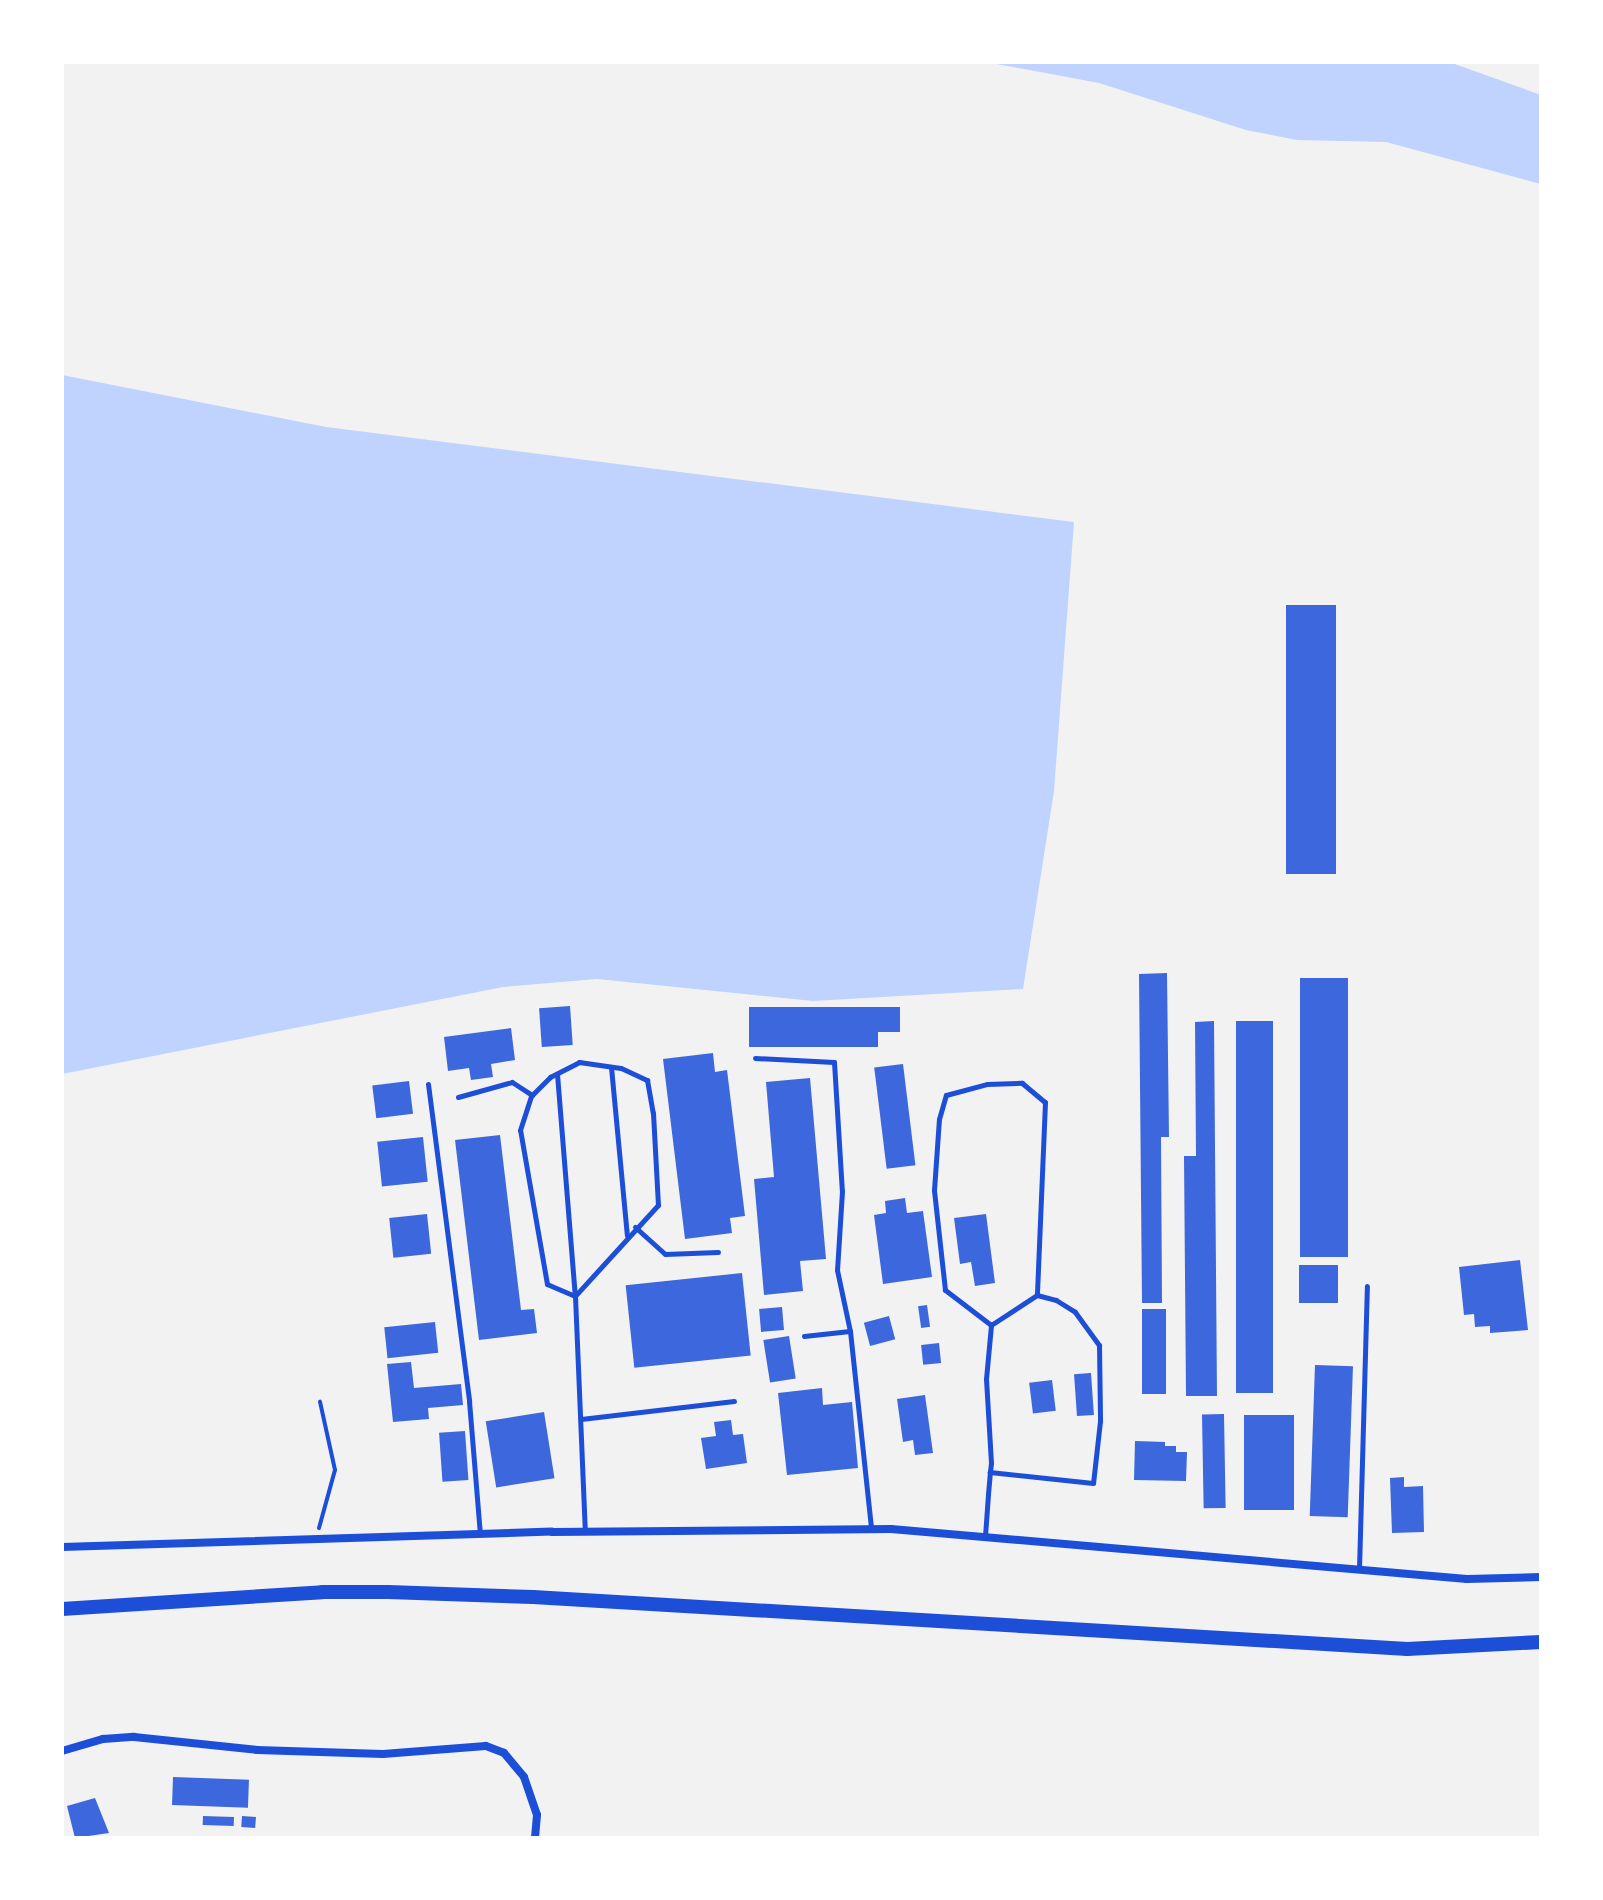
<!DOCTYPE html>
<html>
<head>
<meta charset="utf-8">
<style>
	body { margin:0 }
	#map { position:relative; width:1603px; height:1900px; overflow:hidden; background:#f2f2f2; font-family:"Titillium Web",sans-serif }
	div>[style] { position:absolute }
	.water>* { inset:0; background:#bfd3fe }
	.building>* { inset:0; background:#3d67dc; transform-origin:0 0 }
	.path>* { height:4px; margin:-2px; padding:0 2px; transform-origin:2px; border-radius:2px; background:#1d4ed8 }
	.service>* { height:5px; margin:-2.5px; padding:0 2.5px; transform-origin:2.5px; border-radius:2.5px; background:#1d4ed8 }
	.minor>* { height:8px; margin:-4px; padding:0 4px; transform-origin:4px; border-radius:4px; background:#1d4ed8 }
	.secondary>* { height:14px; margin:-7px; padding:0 7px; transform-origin:7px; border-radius:7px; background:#1d4ed8 }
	span { translate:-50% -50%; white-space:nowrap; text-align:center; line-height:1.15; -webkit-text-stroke:8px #fff; paint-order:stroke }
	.frame { position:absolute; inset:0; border:64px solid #fff; pointer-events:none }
</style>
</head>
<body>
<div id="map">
	<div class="water">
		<div style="clip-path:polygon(986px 62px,1449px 62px,1541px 95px,1541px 184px,1386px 142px,1297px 140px,1246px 130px,1099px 83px)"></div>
		<div style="clip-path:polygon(62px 375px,326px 427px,1074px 522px,1054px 791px,1023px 989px,813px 1001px,597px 979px,503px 987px,62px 1074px)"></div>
	</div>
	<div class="building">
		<div style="left:1286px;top:605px;width:50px;height:269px"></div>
		<div style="clip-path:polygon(1167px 973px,1169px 1137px,1161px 1137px,1162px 1303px,1142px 1303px,1139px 974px)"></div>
		<div style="left:1300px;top:978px;width:48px;height:279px"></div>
		<div style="left:570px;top:1006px;width:39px;height:31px;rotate:86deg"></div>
		<div style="clip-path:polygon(749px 1007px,900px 1007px,900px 1032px,878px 1032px,878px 1047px,749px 1047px)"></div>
		<div style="clip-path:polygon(1214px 1021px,1217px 1396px,1186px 1396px,1184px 1156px,1196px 1156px,1195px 1022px)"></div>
		<div style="left:1236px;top:1021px;width:37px;height:372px"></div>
		<div style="clip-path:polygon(511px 1028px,515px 1060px,491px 1064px,493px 1077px,471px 1080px,469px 1068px,448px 1071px,444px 1037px)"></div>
		<div style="clip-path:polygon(713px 1053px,715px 1072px,727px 1070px,745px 1216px,730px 1218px,732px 1233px,685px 1239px,663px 1059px)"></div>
		<div style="left:903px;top:1064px;width:102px;height:29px;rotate:83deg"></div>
		<div style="clip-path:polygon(810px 1078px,826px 1259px,800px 1261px,803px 1291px,764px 1295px,754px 1179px,774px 1177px,766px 1082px)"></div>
		<div style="left:409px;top:1081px;width:33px;height:37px;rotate:83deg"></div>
		<div style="clip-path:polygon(500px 1135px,521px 1310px,534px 1309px,537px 1333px,479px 1340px,455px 1140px)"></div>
		<div style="left:423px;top:1137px;width:45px;height:46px;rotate:84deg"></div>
		<div style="clip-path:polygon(905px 1198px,907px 1213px,923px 1211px,932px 1277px,883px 1284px,874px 1215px,886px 1213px,885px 1201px)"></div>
		<div style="left:427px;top:1214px;width:40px;height:38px;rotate:84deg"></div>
		<div style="clip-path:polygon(986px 1214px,995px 1283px,975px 1286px,971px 1262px,960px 1264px,954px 1218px)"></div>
		<div style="clip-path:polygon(1520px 1260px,1528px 1330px,1490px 1333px,1490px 1326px,1475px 1327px,1474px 1314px,1464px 1315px,1459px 1267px)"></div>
		<div style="left:1299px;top:1265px;width:39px;height:38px"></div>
		<div style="left:742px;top:1273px;width:83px;height:117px;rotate:84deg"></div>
		<div style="left:927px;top:1305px;width:22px;height:9px;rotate:82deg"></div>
		<div style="left:782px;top:1307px;width:23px;height:23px;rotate:85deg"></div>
		<div style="left:1142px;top:1309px;width:24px;height:85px"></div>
		<div style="left:889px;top:1316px;width:24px;height:26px;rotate:75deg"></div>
		<div style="left:435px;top:1322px;width:31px;height:51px;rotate:84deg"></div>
		<div style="left:789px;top:1336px;width:43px;height:26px;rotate:81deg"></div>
		<div style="left:939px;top:1343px;width:20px;height:18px;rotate:84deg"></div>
		<div style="clip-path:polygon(411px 1362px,414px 1388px,461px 1384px,463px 1405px,428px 1408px,429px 1419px,393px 1422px,387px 1364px)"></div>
		<div style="left:1315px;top:1365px;width:38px;height:151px;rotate:2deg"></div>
		<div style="left:1091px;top:1373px;width:42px;height:17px;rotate:86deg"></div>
		<div style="left:1052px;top:1380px;width:31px;height:23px;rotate:83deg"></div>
		<div style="clip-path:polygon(822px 1388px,823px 1405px,852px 1402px,858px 1468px,787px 1475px,778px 1393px)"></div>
		<div style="clip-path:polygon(925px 1395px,933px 1453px,915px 1455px,913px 1440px,903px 1442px,897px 1399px)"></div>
		<div style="left:544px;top:1412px;width:67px;height:59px;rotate:81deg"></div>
		<div style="left:1224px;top:1414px;width:94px;height:22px;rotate:89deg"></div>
		<div style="left:1244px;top:1415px;width:50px;height:95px"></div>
		<div style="clip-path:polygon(731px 1420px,733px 1435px,743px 1434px,747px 1463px,706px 1469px,701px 1438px,716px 1436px,714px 1422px)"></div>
		<div style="left:465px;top:1431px;width:49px;height:26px;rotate:86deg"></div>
		<div style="clip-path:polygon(1135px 1441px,1165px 1442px,1165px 1446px,1176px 1446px,1176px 1452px,1187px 1452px,1186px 1481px,1134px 1480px)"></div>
		<div style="clip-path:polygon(1404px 1477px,1404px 1487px,1423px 1486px,1424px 1532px,1392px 1533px,1390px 1478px)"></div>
		<div style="left:173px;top:1777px;width:76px;height:28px;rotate:2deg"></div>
		<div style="clip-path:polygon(95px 1798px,109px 1833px,75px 1838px,67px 1806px)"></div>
		<div style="left:203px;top:1816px;width:31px;height:9px;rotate:2deg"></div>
		<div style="left:242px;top:1816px;width:14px;height:11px;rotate:4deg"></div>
	</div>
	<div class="path">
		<div style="left:319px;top:1528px;width:60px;rotate:-74.6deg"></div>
		<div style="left:335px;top:1470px;width:70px;rotate:-102.4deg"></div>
	</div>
	<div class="service">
		<div style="left:755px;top:1058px;width:79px;rotate:2.9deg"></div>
		<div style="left:834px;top:1062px;width:129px;rotate:86.5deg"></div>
		<div style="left:842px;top:1191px;width:79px;rotate:93.6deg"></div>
		<div style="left:837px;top:1270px;width:62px;rotate:78deg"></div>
		<div style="left:579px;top:1062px;width:42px;rotate:8.1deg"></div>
		<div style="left:621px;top:1068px;width:29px;rotate:25deg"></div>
		<div style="left:647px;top:1080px;width:34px;rotate:80deg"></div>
		<div style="left:653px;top:1113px;width:92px;rotate:86.9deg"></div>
		<div style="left:658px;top:1205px;width:123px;rotate:132.4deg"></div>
		<div style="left:575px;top:1296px;width:30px;rotate:-157deg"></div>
		<div style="left:547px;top:1284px;width:156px;rotate:-99.9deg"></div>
		<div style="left:520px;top:1130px;width:36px;rotate:-72deg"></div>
		<div style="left:531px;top:1096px;width:27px;rotate:-45deg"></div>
		<div style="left:550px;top:1077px;width:33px;rotate:-27deg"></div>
		<div style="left:611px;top:1067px;width:169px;rotate:84.6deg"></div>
		<div style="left:557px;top:1074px;width:223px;rotate:85.4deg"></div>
		<div style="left:575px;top:1296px;width:236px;rotate:87.6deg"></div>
		<div style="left:428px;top:1084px;width:320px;rotate:82.6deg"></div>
		<div style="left:469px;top:1401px;width:133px;rotate:85.3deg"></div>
		<div style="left:458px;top:1097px;width:56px;rotate:-15.5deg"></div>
		<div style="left:512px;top:1082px;width:24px;rotate:33deg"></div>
		<div style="left:635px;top:1227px;width:40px;rotate:42deg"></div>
		<div style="left:665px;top:1254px;width:53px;rotate:-2.2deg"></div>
		<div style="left:991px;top:1325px;width:58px;rotate:-142.7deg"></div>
		<div style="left:945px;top:1290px;width:101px;rotate:-96.3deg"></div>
		<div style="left:934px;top:1190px;width:71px;rotate:-86deg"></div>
		<div style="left:939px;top:1119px;width:25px;rotate:-74deg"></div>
		<div style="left:946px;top:1095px;width:42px;rotate:-15deg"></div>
		<div style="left:987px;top:1084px;width:35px;rotate:-2deg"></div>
		<div style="left:1022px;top:1083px;width:30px;rotate:40deg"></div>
		<div style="left:1045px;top:1102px;width:193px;rotate:92.4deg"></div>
		<div style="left:804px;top:1336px;width:46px;rotate:-6.2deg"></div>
		<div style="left:850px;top:1331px;width:198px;rotate:83.9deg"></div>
		<div style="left:581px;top:1419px;width:154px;rotate:-6.7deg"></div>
		<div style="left:985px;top:1536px;width:42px;rotate:-85.9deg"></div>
		<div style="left:988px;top:1494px;width:22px;rotate:-85deg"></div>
		<div style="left:990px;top:1472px;width:9px;rotate:-84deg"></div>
		<div style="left:991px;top:1463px;width:84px;rotate:-93.4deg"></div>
		<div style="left:986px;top:1379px;width:54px;rotate:-84.7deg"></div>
		<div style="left:991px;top:1325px;width:55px;rotate:-33.1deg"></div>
		<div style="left:1037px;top:1295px;width:20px;rotate:15deg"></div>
		<div style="left:1056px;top:1300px;width:22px;rotate:32deg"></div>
		<div style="left:1075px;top:1312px;width:41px;rotate:54deg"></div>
		<div style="left:1099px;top:1345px;width:76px;rotate:89.2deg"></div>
		<div style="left:1100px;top:1421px;width:62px;rotate:96.4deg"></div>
		<div style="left:1093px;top:1483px;width:104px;rotate:-173.9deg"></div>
		<div style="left:1359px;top:1569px;width:283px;rotate:-88.4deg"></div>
	</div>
	<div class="minor">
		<div style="left:62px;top:1547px;width:490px;rotate:-1.8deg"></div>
		<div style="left:552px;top:1532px;width:339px;rotate:-0.5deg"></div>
		<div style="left:891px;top:1529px;width:578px;rotate:4.96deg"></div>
		<div style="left:1467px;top:1579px;width:74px;rotate:-1.5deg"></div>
		<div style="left:62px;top:1751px;width:43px;rotate:-16.3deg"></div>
		<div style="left:103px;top:1739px;width:31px;rotate:-4deg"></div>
		<div style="left:134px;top:1737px;width:124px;rotate:6deg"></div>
		<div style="left:257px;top:1750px;width:126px;rotate:1.8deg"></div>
		<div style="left:383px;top:1754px;width:103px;rotate:-4.4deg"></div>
		<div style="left:486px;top:1746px;width:19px;rotate:21deg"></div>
		<div style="left:504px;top:1753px;width:31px;rotate:50deg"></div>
		<div style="left:524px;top:1777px;width:40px;rotate:71.1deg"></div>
		<div style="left:537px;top:1815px;width:23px;rotate:95deg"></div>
	</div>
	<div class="secondary">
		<div style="left:62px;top:1609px;width:261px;rotate:-3.7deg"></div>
		<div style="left:322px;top:1592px;width:66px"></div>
		<div style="left:388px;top:1592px;width:145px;rotate:2deg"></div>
		<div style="left:533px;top:1597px;width:876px;rotate:3.4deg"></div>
		<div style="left:1407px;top:1649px;width:134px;rotate:-3deg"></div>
	</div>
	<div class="frame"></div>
</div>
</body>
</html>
